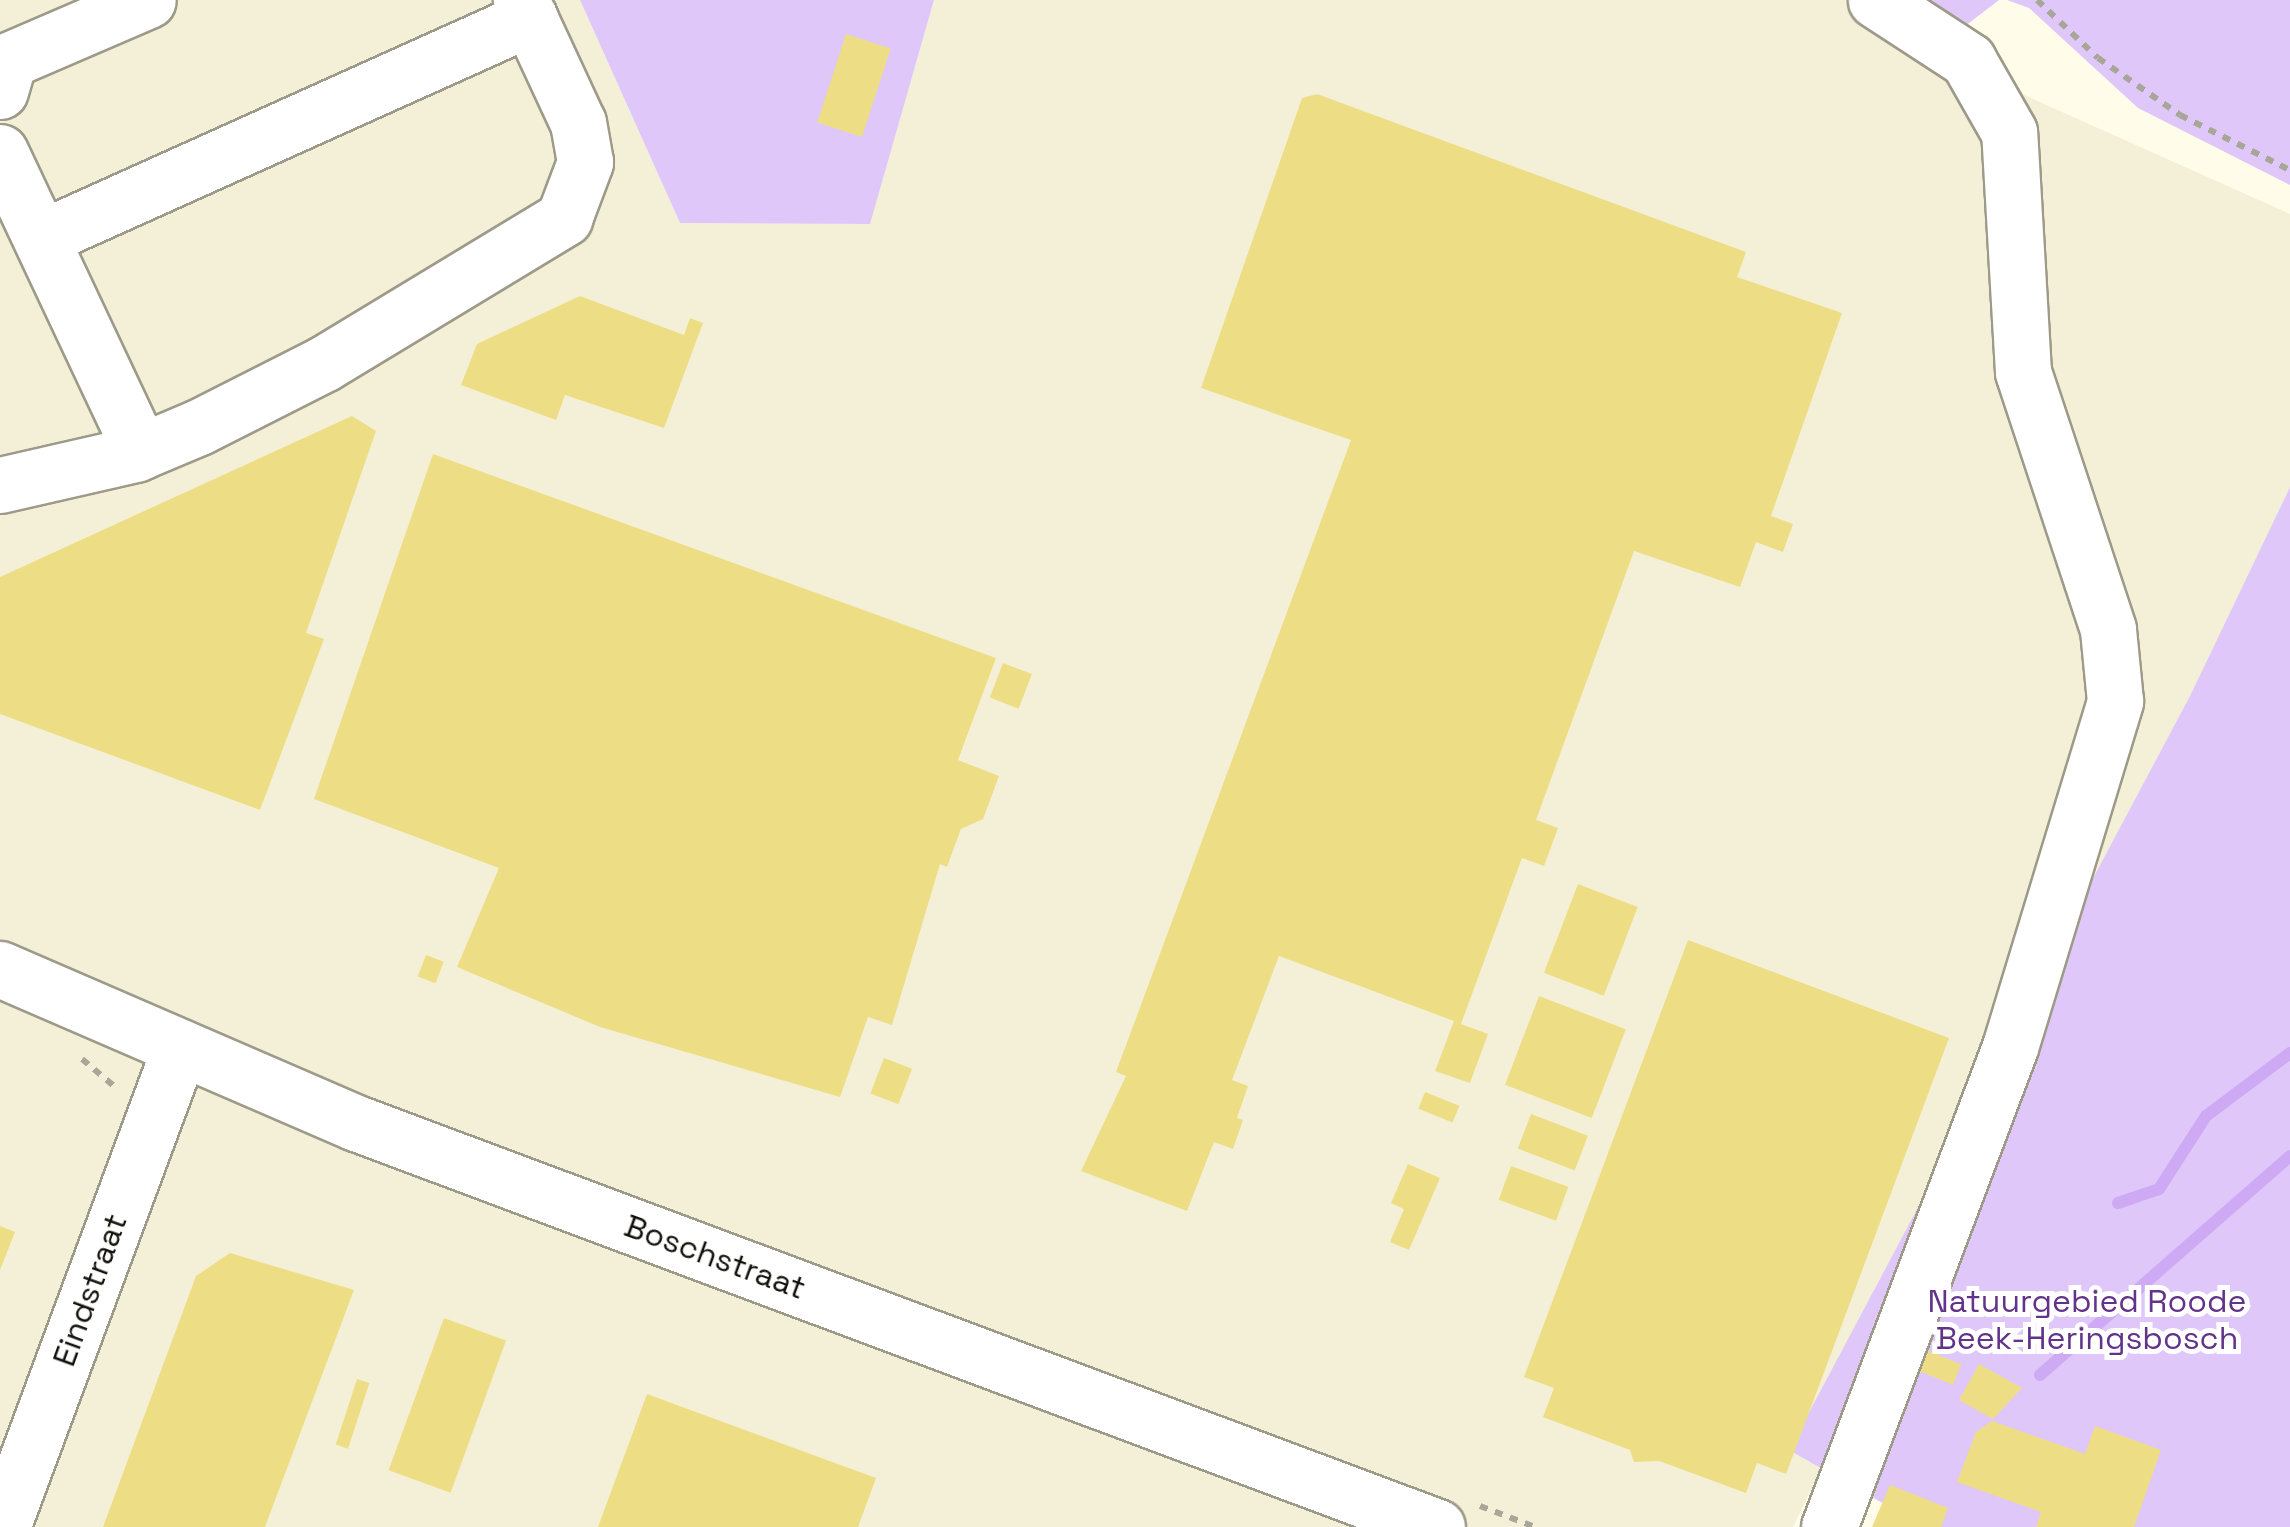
<!DOCTYPE html>
<html>
<head>
<meta charset="utf-8">
<style>
	body { margin:0 }
	#map { position:relative; width:2290px; height:1527px; overflow:hidden; background:#fffce9; font-family:"Space Grotesk",sans-serif }
	div>[style] { position:absolute }
	.built>* { inset:0; background:#f4f0d7 }
	.green>* { inset:0; background:#dfc8f9 }
	.stream>* { height:12px; margin:-6px; padding:0 6px; transform-origin:6px; border-radius:6px; background:#cea9f4 }
	.building>* { inset:0; background:#edde86; transform-origin:0 0 }
	.path>* { height:6px; margin-top:-3px; transform-origin:0; background:repeating-linear-gradient(90deg,#a8a698 0 8px,transparent 0 16px) }
	.roads { filter:drop-shadow(2px 0 #9d9a89) drop-shadow(-2px 0 #9d9a89) drop-shadow(0 2px #9d9a89) drop-shadow(0 -2px #9d9a89) }
	.minor>* { height:55px; margin:-27.5px; padding:0 27.5px; transform-origin:27.5px; border-radius:27.5px; background:#fff }
	span { translate:-50% -50%; white-space:nowrap; text-align:center; line-height:1.15; -webkit-text-stroke:10px #fff; paint-order:stroke }
	.street-label { font-size:32px; color:#12110b }
	.park-label { font-size:32px; color:#623389 }
</style>
</head>
<body>
<div id="map">
	<div class="built">
		<div style="clip-path:polygon(0 0,580px 0,680px 223px,869px 224px,934px 0,1916px 0,2022px 94px,2290px 214px,2290px 487px,1793px 1527px,0 1527px)"></div>
	</div>
	<div class="green">
		<div style="clip-path:polygon(580px 0,934px 0,870px 224px,680px 223px)"></div>
		<div style="clip-path:polygon(1920px 0,1999px 0,1960px 30px)"></div>
		<div style="clip-path:polygon(2007px 0,2290px 0,2290px 185px,2138px 108px,2029px 8px)"></div>
		<div style="clip-path:polygon(2290px 487px,2290px 1527px,1925px 1527px,1789px 1450px,2190px 696px)"></div>
	</div>
	<div class="stream">
		<div style="left:2118px;top:1203px;width:43px;rotate:-18.9deg"></div>
		<div style="left:2159px;top:1189px;width:87px;rotate:-57.2deg"></div>
		<div style="left:2206px;top:1116px;width:105px;rotate:-36.9deg"></div>
		<div style="left:2040px;top:1375px;width:332px;rotate:-41.2deg"></div>
	</div>
	<div class="building">
		<div style="left:846px;top:34px;width:47px;height:93px;rotate:18deg"></div>
		<div style="clip-path:polygon(1317px 94px,1746px 252px,1737px 277px,1842px 313px,1771px 516px,1793px 524px,1783px 552px,1756px 542px,1740px 587px,1634px 551px,1536px 820px,1558px 828px,1544px 866px,1522px 858px,1461px 1024px,1488px 1034px,1470px 1083px,1435px 1071px,1454px 1021px,1279px 956px,1232px 1080px,1248px 1086px,1237px 1118px,1243px 1120px,1233px 1149px,1214px 1142px,1187px 1211px,1081px 1171px,1126px 1076px,1116px 1072px,1351px 440px,1201px 388px,1302px 98px)"></div>
		<div style="clip-path:polygon(580px 296px,684px 335px,690px 318px,703px 323px,664px 428px,565px 395px,556px 420px,461px 385px,477px 344px)"></div>
		<div style="clip-path:polygon(352px 416px,376px 431px,306px 633px,324px 639px,260px 810px,0 714px,0 577px)"></div>
		<div style="clip-path:polygon(433px 454px,996px 658px,958px 760px,999px 776px,983px 819px,961px 829px,947px 867px,940px 864px,892px 1025px,868px 1017px,840px 1097px,600px 1027px,457px 967px,499px 868px,314px 799px)"></div>
		<div style="left:1003px;top:663px;width:31px;height:37px;rotate:21deg"></div>
		<div style="left:1578px;top:884px;width:64px;height:95px;rotate:21deg"></div>
		<div style="clip-path:polygon(1688px 940px,1949px 1038px,1786px 1474px,1757px 1463px,1746px 1493px,1659px 1461px,1634px 1462px,1630px 1450px,1543px 1417px,1554px 1388px,1524px 1377px)"></div>
		<div style="left:426px;top:955px;width:19px;height:23px;rotate:21deg"></div>
		<div style="left:1539px;top:996px;width:93px;height:95px;rotate:21deg"></div>
		<div style="left:884px;top:1058px;width:30px;height:38px;rotate:21deg"></div>
		<div style="left:1425px;top:1092px;width:37px;height:18px;rotate:22deg"></div>
		<div style="left:1531px;top:1114px;width:61px;height:37px;rotate:21deg"></div>
		<div style="clip-path:polygon(1408px 1164px,1440px 1178px,1409px 1250px,1390px 1242px,1404px 1209px,1391px 1203px)"></div>
		<div style="left:1511px;top:1166px;width:61px;height:36px;rotate:20deg"></div>
		<div style="clip-path:polygon(0 1226px,15px 1232px,0 1270px)"></div>
		<div style="clip-path:polygon(230px 1253px,354px 1290px,265px 1527px,103px 1527px,196px 1276px)"></div>
		<div style="left:444px;top:1318px;width:66px;height:162px;rotate:20deg"></div>
		<div style="left:1926px;top:1350px;width:38px;height:22px;rotate:22deg"></div>
		<div style="clip-path:polygon(1979px 1364px,2022px 1388px,1993px 1419px,1959px 1400px)"></div>
		<div style="left:357px;top:1379px;width:13px;height:69px;rotate:18deg"></div>
		<div style="clip-path:polygon(647px 1394px,876px 1478px,858px 1527px,598px 1527px)"></div>
		<div style="clip-path:polygon(1992px 1421px,2085px 1454px,2095px 1426px,2161px 1450px,2134px 1527px,2036px 1527px,2041px 1512px,1957px 1482px,1976px 1432px)"></div>
		<div style="clip-path:polygon(1890px 1485px,1948px 1508px,1941px 1527px,1872px 1527px)"></div>
	</div>
	<div class="path">
		<div style="left:2037px;top:0;width:84px;rotate:43.6deg"></div>
		<div style="left:2098px;top:58px;width:100px;rotate:34.8deg"></div>
		<div style="left:2180px;top:115px;width:123px;rotate:26.6deg"></div>
		<div style="left:82px;top:1059px;width:42px;rotate:40.2deg"></div>
		<div style="left:1480px;top:1506px;width:59px;rotate:20.9deg"></div>
	</div>
	<div class="roads">
		<div class="minor">
			<div style="left:0;top:91px;width:32px;rotate:-74deg"></div>
			<div style="left:9px;top:60px;width:151px;rotate:-23.3deg"></div>
			<div style="left:0;top:152px;width:331px;rotate:64.8deg"></div>
			<div style="left:41px;top:238px;width:536px;rotate:-24.22deg"></div>
			<div style="left:0;top:485px;width:139px;rotate:-12.9deg"></div>
			<div style="left:135px;top:454px;width:69px;rotate:-22.9deg"></div>
			<div style="left:199px;top:427px;width:141px;rotate:-26.9deg"></div>
			<div style="left:325px;top:363px;width:280px;rotate:-31.2deg"></div>
			<div style="left:564px;top:218px;width:60px;rotate:-69.4deg"></div>
			<div style="left:585px;top:162px;width:40px;rotate:-100deg"></div>
			<div style="left:578px;top:123px;width:136px;rotate:-114.9deg"></div>
			<div style="left:0;top:969px;width:388px;rotate:23.4deg"></div>
			<div style="left:356px;top:1123px;width:1154px;rotate:20.49deg"></div>
			<div style="left:2px;top:1527px;width:506px;rotate:-69.63deg"></div>
			<div style="left:1829px;top:1527px;width:513px;rotate:-69.34deg"></div>
			<div style="left:2010px;top:1047px;width:362px;rotate:-73.1deg"></div>
			<div style="left:2115px;top:701px;width:72px;rotate:-95.6deg"></div>
			<div style="left:2108px;top:629px;width:271px;rotate:-108.3deg"></div>
			<div style="left:2023px;top:372px;width:240px;rotate:-93.3deg"></div>
			<div style="left:2009px;top:132px;width:83px;rotate:-119.7deg"></div>
			<div style="left:1968px;top:60px;width:110px;rotate:-146.9deg"></div>
		</div>
	</div>
	<div class="street-label">
		<span style="left:715px;top:1257px;rotate:20deg">Boschstraat</span>
		<span style="left:90px;top:1290px;rotate:-70deg">Eindstraat</span>
	</div>
	<div class="park-label">
		<span style="left:2087px;top:1320px">Natuurgebied Roode<br>Beek-Heringsbosch</span>
	</div>
</div>
</body>
</html>
